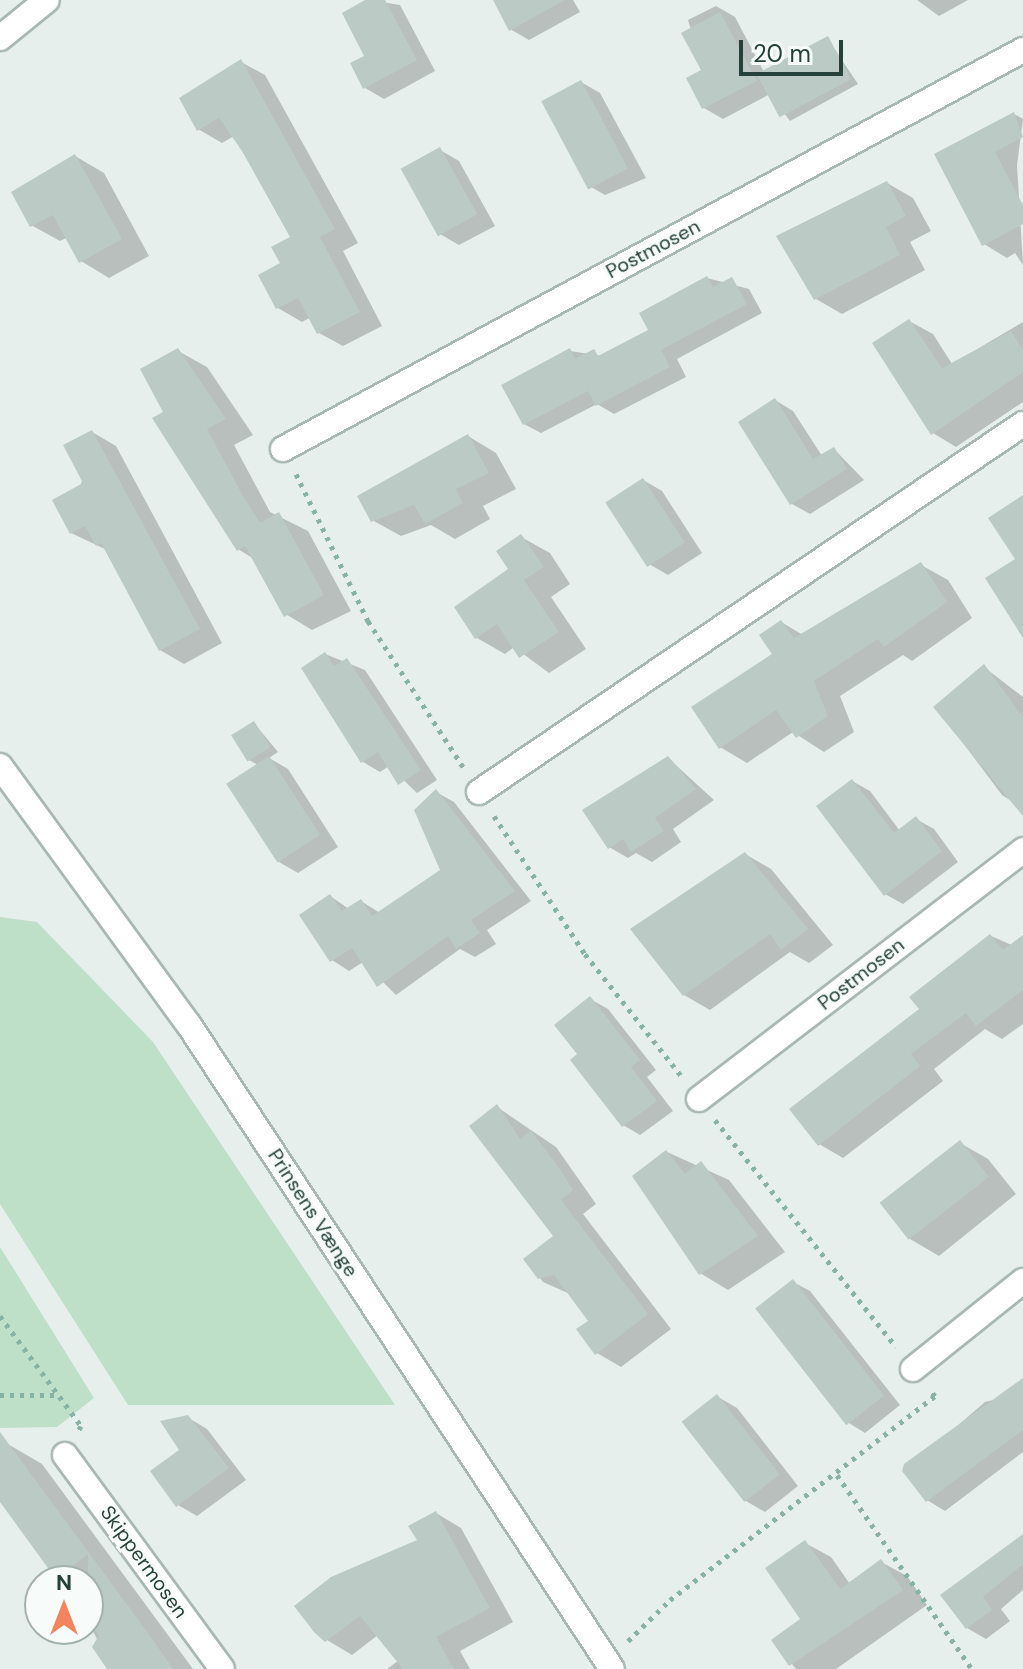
<!DOCTYPE html>
<html>
<head>
<meta charset="utf-8">
<style>
	body { margin:0 }
	#map { position:relative; width:1023px; height:1669px; overflow:hidden; background:#e6efeb; font-family:"DM Sans",sans-serif }
	div>[style] { position:absolute }
	.green>* { inset:0; background:#bfe0c8 }
	.shadow>* { inset:0; background:#0003 }
	.building>* { inset:0; background:#bbcac4; transform-origin:0 0 }
	.path>* { height:5px; margin-top:-2.5px; transform-origin:0; background:repeating-linear-gradient(90deg,#86b3a5 0 4px,transparent 0 10px) }
	.roads { filter:drop-shadow(2px 0 #a8b8b2) drop-shadow(-2px 0 #a8b8b2) drop-shadow(0 2px #a8b8b2) drop-shadow(0 -2px #a8b8b2) }
	.minor>* { height:24px; margin:-12px; padding:0 12px; transform-origin:12px; border-radius:12px; background:#fff }
	.tertiary>* { height:24px; margin:-12px; padding:0 12px; transform-origin:12px; border-radius:12px; background:#fff }
	span { translate:-50% -50%; white-space:nowrap; text-align:center; line-height:1.15; -webkit-text-stroke:6px #f7fbf9; paint-order:stroke }
	.street-label { font-size:20px; color:#24423a }
	.north { position:absolute; left:24px; top:1565px; width:80px; height:80px; box-sizing:border-box; background:#f7fbf9; border:2px solid #a3b1ad; border-radius:50%; rotate:0deg; font-size:22px; font-weight:700; line-height:32px; text-align:center; color:#24423a }
	.north::after { content:''; display:block; margin:auto; width:28px; height:36px; background:#f4845f; clip-path:polygon(50% 0,100% 100%,50% 72%,0 100%) }
	.scale { position:absolute; left:739px; top:40px; width:104px; height:36px; box-sizing:border-box; border:4px solid #24423a; border-top:0; padding-left:10px; font-size:24px; line-height:28px; white-space:nowrap; color:#24423a; -webkit-text-stroke:6px #f7fbf9; paint-order:stroke }
</style>
</head>
<body>
<div id="map">
	<div class="green">
		<div style="clip-path:polygon(0 917px,37px 922px,153px 1042px,395px 1405px,128px 1405px,0 1204px)"></div>
		<div style="clip-path:polygon(0 1247px,94px 1398px,57px 1427px,0 1428px)"></div>
	</div>
	<div class="shadow">
		<div style="clip-path:polygon(369px 0,400px 5px,435px 71px,384px 99px,365px 88px)"></div>
		<div style="clip-path:polygon(500px 0,573px 0,580px 12px,529px 40px,510px 29px)"></div>
		<div style="clip-path:polygon(917px 0,968px 0,939px 16px)"></div>
		<div style="clip-path:polygon(716px 6px,735px 17px,764px 72px,827px 38px,858px 84px,790px 121px,770px 94px,723px 119px,704px 108px,704px 71px,688px 20px)"></div>
		<div style="clip-path:polygon(241px 62px,265px 75px,358px 243px,343px 251px,382px 326px,343px 346px,319px 333px,311px 317px,302px 322px,278px 308px,292px 238px,234px 136px,222px 143px,198px 129px)"></div>
		<div style="clip-path:polygon(581px 82px,600px 93px,646px 178px,605px 195px,586px 184px)"></div>
		<div style="clip-path:polygon(1014px 114px,1023px 119px,1017px 165px,1023px 265px,1015px 253px,1007px 258px,984px 244px,936px 155px)"></div>
		<div style="clip-path:polygon(440px 150px,459px 161px,495px 226px,459px 245px,440px 234px)"></div>
		<div style="clip-path:polygon(75px 156px,104px 173px,149px 256px,109px 278px,81px 261px,68px 237px,60px 241px,31px 225px)"></div>
		<div style="clip-path:polygon(887px 183px,913px 198px,931px 231px,910px 242px,925px 270px,842px 314px,816px 299px)"></div>
		<div style="clip-path:polygon(707px 278px,749px 289px,762px 313px,677px 359px,686px 377px,614px 414px,597px 404px,541px 433px,524px 424px,570px 351px,602px 356px,650px 330px)"></div>
		<div style="clip-path:polygon(909px 321px,933px 334px,952px 364px,1023px 322px,1023px 402px,956px 447px,933px 433px)"></div>
		<div style="clip-path:polygon(178px 351px,207px 367px,253px 435px,234px 445px,270px 512px,308px 531px,351px 611px,312px 630px,284px 613px,254px 559px,238px 549px,166px 413px)"></div>
		<div style="clip-path:polygon(775px 400px,793px 411px,822px 456px,834px 449px,864px 480px,810px 514px,792px 504px)"></div>
		<div style="clip-path:polygon(92px 432px,116px 446px,222px 643px,184px 664px,160px 650px,107px 550px,71px 533px)"></div>
		<div style="clip-path:polygon(468px 436px,496px 453px,516px 489px,483px 506px,490px 519px,455px 539px,431px 525px,401px 536px,372px 520px)"></div>
		<div style="clip-path:polygon(643px 480px,662px 491px,702px 553px,668px 575px,649px 564px)"></div>
		<div style="clip-path:polygon(521px 537px,550px 553px,570px 584px,551px 597px,586px 649px,549px 673px,514px 647px,505px 654px,477px 638px,457px 608px,511px 569px)"></div>
		<div style="clip-path:polygon(921px 565px,948px 580px,972px 618px,912px 661px,903px 655px,840px 696px,854px 732px,824px 752px,793px 732px,747px 763px,720px 747px,774px 654px,781px 622px,803px 635px)"></div>
		<div style="clip-path:polygon(325px 654px,365px 670px,437px 780px,417px 793px,389px 766px,380px 772px,363px 762px)"></div>
		<div style="clip-path:polygon(984px 667px,1023px 697px,1023px 808px,1002px 795px,936px 707px)"></div>
		<div style="clip-path:polygon(254px 723px,278px 752px,269px 758px,288px 769px,338px 847px,298px 873px,279px 862px,258px 765px,249px 760px)"></div>
		<div style="clip-path:polygon(668px 758px,714px 800px,673px 829px,681px 842px,652px 862px,636px 853px,628px 858px,609px 847px)"></div>
		<div style="clip-path:polygon(852px 781px,870px 791px,900px 831px,916px 819px,934px 829px,958px 862px,903px 904px,885px 894px)"></div>
		<div style="clip-path:polygon(436px 792px,454px 802px,531px 901px,487px 930px,496px 944px,475px 957px,460px 949px,396px 995px,363px 962px,349px 971px,332px 960px,330px 896px,349px 909px,361px 901px,380px 913px,443px 871px)"></div>
		<div style="clip-path:polygon(745px 854px,771px 869px,833px 945px,809px 963px,790px 952px,710px 1010px,684px 995px)"></div>
		<div style="clip-path:polygon(991px 936px,1023px 950px,1023px 1024px,1002px 1039px,985px 1029px,934px 1069px,943px 1081px,843px 1158px,819px 1144px,922px 1009px)"></div>
		<div style="clip-path:polygon(590px 999px,608px 1009px,656px 1070px,647px 1077px,673px 1111px,640px 1135px,623px 1125px,580px 1055px)"></div>
		<div style="clip-path:polygon(497px 1107px,556px 1147px,596px 1204px,583px 1214px,671px 1329px,621px 1367px,597px 1353px,591px 1321px,570px 1294px,543px 1282px,526px 1260px,556px 1237px)"></div>
		<div style="clip-path:polygon(960px 1143px,988px 1159px,1016px 1194px,939px 1256px,910px 1239px)"></div>
		<div style="clip-path:polygon(667px 1152px,729px 1180px,785px 1252px,728px 1290px,700px 1273px)"></div>
		<div style="clip-path:polygon(793px 1282px,810px 1291px,900px 1405px,865px 1433px,849px 1423px)"></div>
		<div style="clip-path:polygon(1023px 1393px,1023px 1452px,945px 1511px,927px 1500px,904px 1472px,985px 1402px)"></div>
		<div style="clip-path:polygon(718px 1397px,737px 1408px,798px 1486px,765px 1512px,746px 1501px)"></div>
		<div style="clip-path:polygon(187px 1417px,207px 1429px,246px 1480px,197px 1516px,178px 1505px)"></div>
		<div style="clip-path:polygon(6px 1443px,42px 1464px,193px 1669px,113px 1669px,88px 1622px,88px 1581px,59px 1581px,0 1500px)"></div>
		<div style="clip-path:polygon(436px 1513px,461px 1528px,513px 1622px,460px 1651px,470px 1669px,387px 1669px,399px 1660px,378px 1635px,352px 1655px,327px 1640px,420px 1541px)"></div>
		<div style="clip-path:polygon(1023px 1535px,1023px 1590px,1001px 1609px,1010px 1621px,986px 1639px,967px 1628px,943px 1595px)"></div>
		<div style="clip-path:polygon(805px 1543px,831px 1557px,850px 1584px,881px 1562px,907px 1576px,927px 1605px,836px 1669px,796px 1669px,773px 1640px,803px 1620px)"></div>
	</div>
	<div class="building">
		<div style="clip-path:polygon(365px 0,385px 0,417px 60px,363px 89px,350px 63px,364px 56px,342px 13px)"></div>
		<div style="clip-path:polygon(493px 0,565px 0,509px 31px)"></div>
		<div style="clip-path:polygon(720px 12px,757px 81px,702px 109px,686px 78px,701px 70px,681px 33px)"></div>
		<div style="left:828px;top:36px;width:49px;height:81px;rotate:62deg"></div>
		<div style="clip-path:polygon(241px 59px,335px 229px,320px 237px,360px 312px,317px 334px,298px 298px,276px 309px,258px 275px,280px 263px,271px 247px,290px 237px,242px 151px,219px 118px,197px 131px,179px 98px)"></div>
		<div style="left:581px;top:80px;width:100px;height:45px;rotate:62deg"></div>
		<div style="clip-path:polygon(1014px 112px,1023px 137px,995px 152px,1023px 205px,1023px 224px,982px 246px,934px 154px)"></div>
		<div style="left:440px;top:147px;width:77px;height:45px;rotate:61deg"></div>
		<div style="clip-path:polygon(75px 154px,122px 239px,79px 263px,53px 215px,30px 227px,11px 192px)"></div>
		<div style="clip-path:polygon(887px 181px,906px 216px,886px 227px,900px 255px,814px 300px,776px 236px)"></div>
		<div style="clip-path:polygon(707px 276px,713px 287px,732px 277px,747px 304px,661px 350px,670px 367px,596px 406px,588px 391px,523px 425px,501px 385px,570px 348px,575px 359px,594px 349px,598px 356px,648px 330px,639px 313px)"></div>
		<div style="clip-path:polygon(909px 319px,942px 368px,1011px 331px,1023px 350px,1023px 372px,931px 435px,872px 343px)"></div>
		<div style="clip-path:polygon(178px 348px,226px 419px,207px 429px,242px 494px,260px 523px,279px 512px,324px 595px,284px 617px,245px 546px,237px 551px,152px 418px,163px 412px,140px 369px)"></div>
		<div style="clip-path:polygon(775px 398px,813px 459px,834px 447px,847px 469px,790px 505px,738px 422px)"></div>
		<div style="clip-path:polygon(92px 430px,200px 629px,159px 651px,101px 543px,96px 546px,85px 526px,70px 534px,52px 500px,83px 483px,63px 445px)"></div>
		<div style="clip-path:polygon(468px 434px,489px 473px,456px 489px,463px 503px,425px 524px,414px 505px,371px 522px,357px 496px)"></div>
		<div style="left:643px;top:478px;width:77px;height:45px;rotate:57deg"></div>
		<div style="clip-path:polygon(1023px 495px,1023px 638px,985px 578px,1015px 559px,988px 518px)"></div>
		<div style="clip-path:polygon(521px 534px,544px 567px,524px 580px,559px 632px,519px 658px,497px 624px,475px 639px,454px 607px,508px 569px,496px 551px)"></div>
		<div style="clip-path:polygon(921px 562px,947px 602px,884px 647px,878px 639px,814px 681px,828px 716px,796px 738px,776px 710px,719px 749px,691px 707px,772px 654px,759px 635px,781px 620px,794px 638px)"></div>
		<div style="clip-path:polygon(325px 652px,334px 666px,347px 658px,421px 770px,398px 785px,378px 752px,361px 763px,301px 668px)"></div>
		<div style="clip-path:polygon(984px 664px,1023px 717px,1023px 816px,933px 707px)"></div>
		<div style="left:254px;top:721px;width:31px;height:27px;rotate:58deg"></div>
		<div style="left:269px;top:756px;width:94px;height:51px;rotate:57deg"></div>
		<div style="clip-path:polygon(668px 756px,696px 789px,655px 818px,664px 831px,631px 852px,623px 839px,608px 849px,582px 810px)"></div>
		<div style="clip-path:polygon(852px 779px,894px 833px,916px 816px,942px 851px,884px 896px,816px 806px)"></div>
		<div style="clip-path:polygon(436px 789px,515px 891px,471px 920px,480px 933px,456px 949px,448px 936px,377px 987px,352px 948px,330px 962px,299px 915px,330px 894px,342px 911px,361px 899px,372px 916px,440px 870px,414px 810px)"></div>
		<div style="clip-path:polygon(745px 852px,808px 929px,781px 950px,770px 934px,683px 996px,630px 929px)"></div>
		<div style="clip-path:polygon(990px 934px,1003px 950px,1023px 935px,1023px 990px,976px 1026px,966px 1013px,911px 1054px,920px 1066px,818px 1146px,789px 1109px,919px 1009px,909px 997px)"></div>
		<div style="clip-path:polygon(590px 996px,640px 1060px,631px 1067px,657px 1101px,622px 1127px,570px 1060px,577px 1054px,554px 1025px)"></div>
		<div style="clip-path:polygon(497px 1104px,520px 1139px,531px 1131px,560px 1169px,573px 1190px,561px 1200px,648px 1314px,595px 1355px,576px 1329px,588px 1321px,554px 1275px,538px 1279px,523px 1259px,553px 1236px,469px 1126px)"></div>
		<div style="left:960px;top:1140px;width:47px;height:102px;rotate:52deg"></div>
		<div style="clip-path:polygon(666px 1150px,685px 1174px,701px 1161px,758px 1236px,699px 1275px,632px 1176px)"></div>
		<div style="left:793px;top:1279px;width:148px;height:48px;rotate:52deg"></div>
		<div style="clip-path:polygon(1023px 1378px,1023px 1430px,926px 1502px,902px 1471px,904px 1464px)"></div>
		<div style="left:717px;top:1394px;width:102px;height:45px;rotate:52deg"></div>
		<div style="clip-path:polygon(188px 1415px,229px 1468px,176px 1507px,150px 1471px,179px 1450px,160px 1421px)"></div>
		<div style="clip-path:polygon(0 1432px,148px 1633px,173px 1669px,107px 1669px,92px 1647px,99px 1635px,88px 1620px,88px 1554px,56px 1579px,0 1502px)"></div>
		<div style="clip-path:polygon(436px 1511px,490px 1608px,436px 1637px,454px 1669px,403px 1669px,360px 1616px,325px 1642px,314px 1632px,294px 1606px,331px 1577px,417px 1540px,408px 1526px)"></div>
		<div style="clip-path:polygon(1023px 1534px,1023px 1564px,983px 1597px,992px 1610px,966px 1629px,940px 1595px)"></div>
		<div style="clip-path:polygon(805px 1540px,840px 1589px,881px 1559px,903px 1590px,789px 1666px,771px 1640px,800px 1619px,765px 1568px)"></div>
	</div>
	<div class="path">
		<div style="left:296px;top:474px;width:164px;rotate:63.9deg"></div>
		<div style="left:368px;top:621px;width:174px;rotate:56.9deg"></div>
		<div style="left:494px;top:816px;width:165px;rotate:56.6deg"></div>
		<div style="left:585px;top:954px;width:157px;rotate:51.7deg"></div>
		<div style="left:715px;top:1120px;width:290px;rotate:51.4deg"></div>
		<div style="left:0;top:1316px;width:137px;rotate:53.6deg"></div>
		<div style="left:81px;top:1426px;width:8px;rotate:120deg"></div>
		<div style="left:0;top:1395px;width:56px"></div>
		<div style="left:837px;top:1475px;width:236px;rotate:55.2deg"></div>
		<div style="left:628px;top:1641px;width:59px;rotate:-44.3deg"></div>
		<div style="left:670px;top:1600px;width:334px;rotate:-37.6deg"></div>
		<div style="left:935px;top:1396px;width:9px;rotate:-131deg"></div>
	</div>
	<div class="roads">
		<div class="minor">
			<div style="left:283px;top:449px;width:841px;rotate:-28.33deg"></div>
			<div style="left:479px;top:792px;width:657px;rotate:-34.08deg"></div>
			<div style="left:699px;top:1099px;width:409px;rotate:-37.5deg"></div>
			<div style="left:913px;top:1369px;width:141px;rotate:-38.7deg"></div>
			<div style="left:65px;top:1455px;width:265px;rotate:53.7deg"></div>
		</div>
		<div class="tertiary">
			<div style="left:0;top:38px;width:60px;rotate:-39deg"></div>
			<div style="left:0;top:766px;width:321px;rotate:53.9deg"></div>
			<div style="left:189px;top:1025px;width:770px;rotate:56.7deg"></div>
		</div>
	</div>
	<div class="street-label">
		<span style="left:653px;top:249px;rotate:-28deg">Postmosen</span>
		<span style="left:861px;top:974px;rotate:-38deg">Postmosen</span>
		<span style="left:313px;top:1213px;rotate:57deg">Prinsens Vænge</span>
		<span style="left:144px;top:1562px;rotate:54deg">Skippermosen</span>
	</div>
	<div class="north">N</div>
	<div class="scale">20 m</div>
</div>
</body>
</html>
